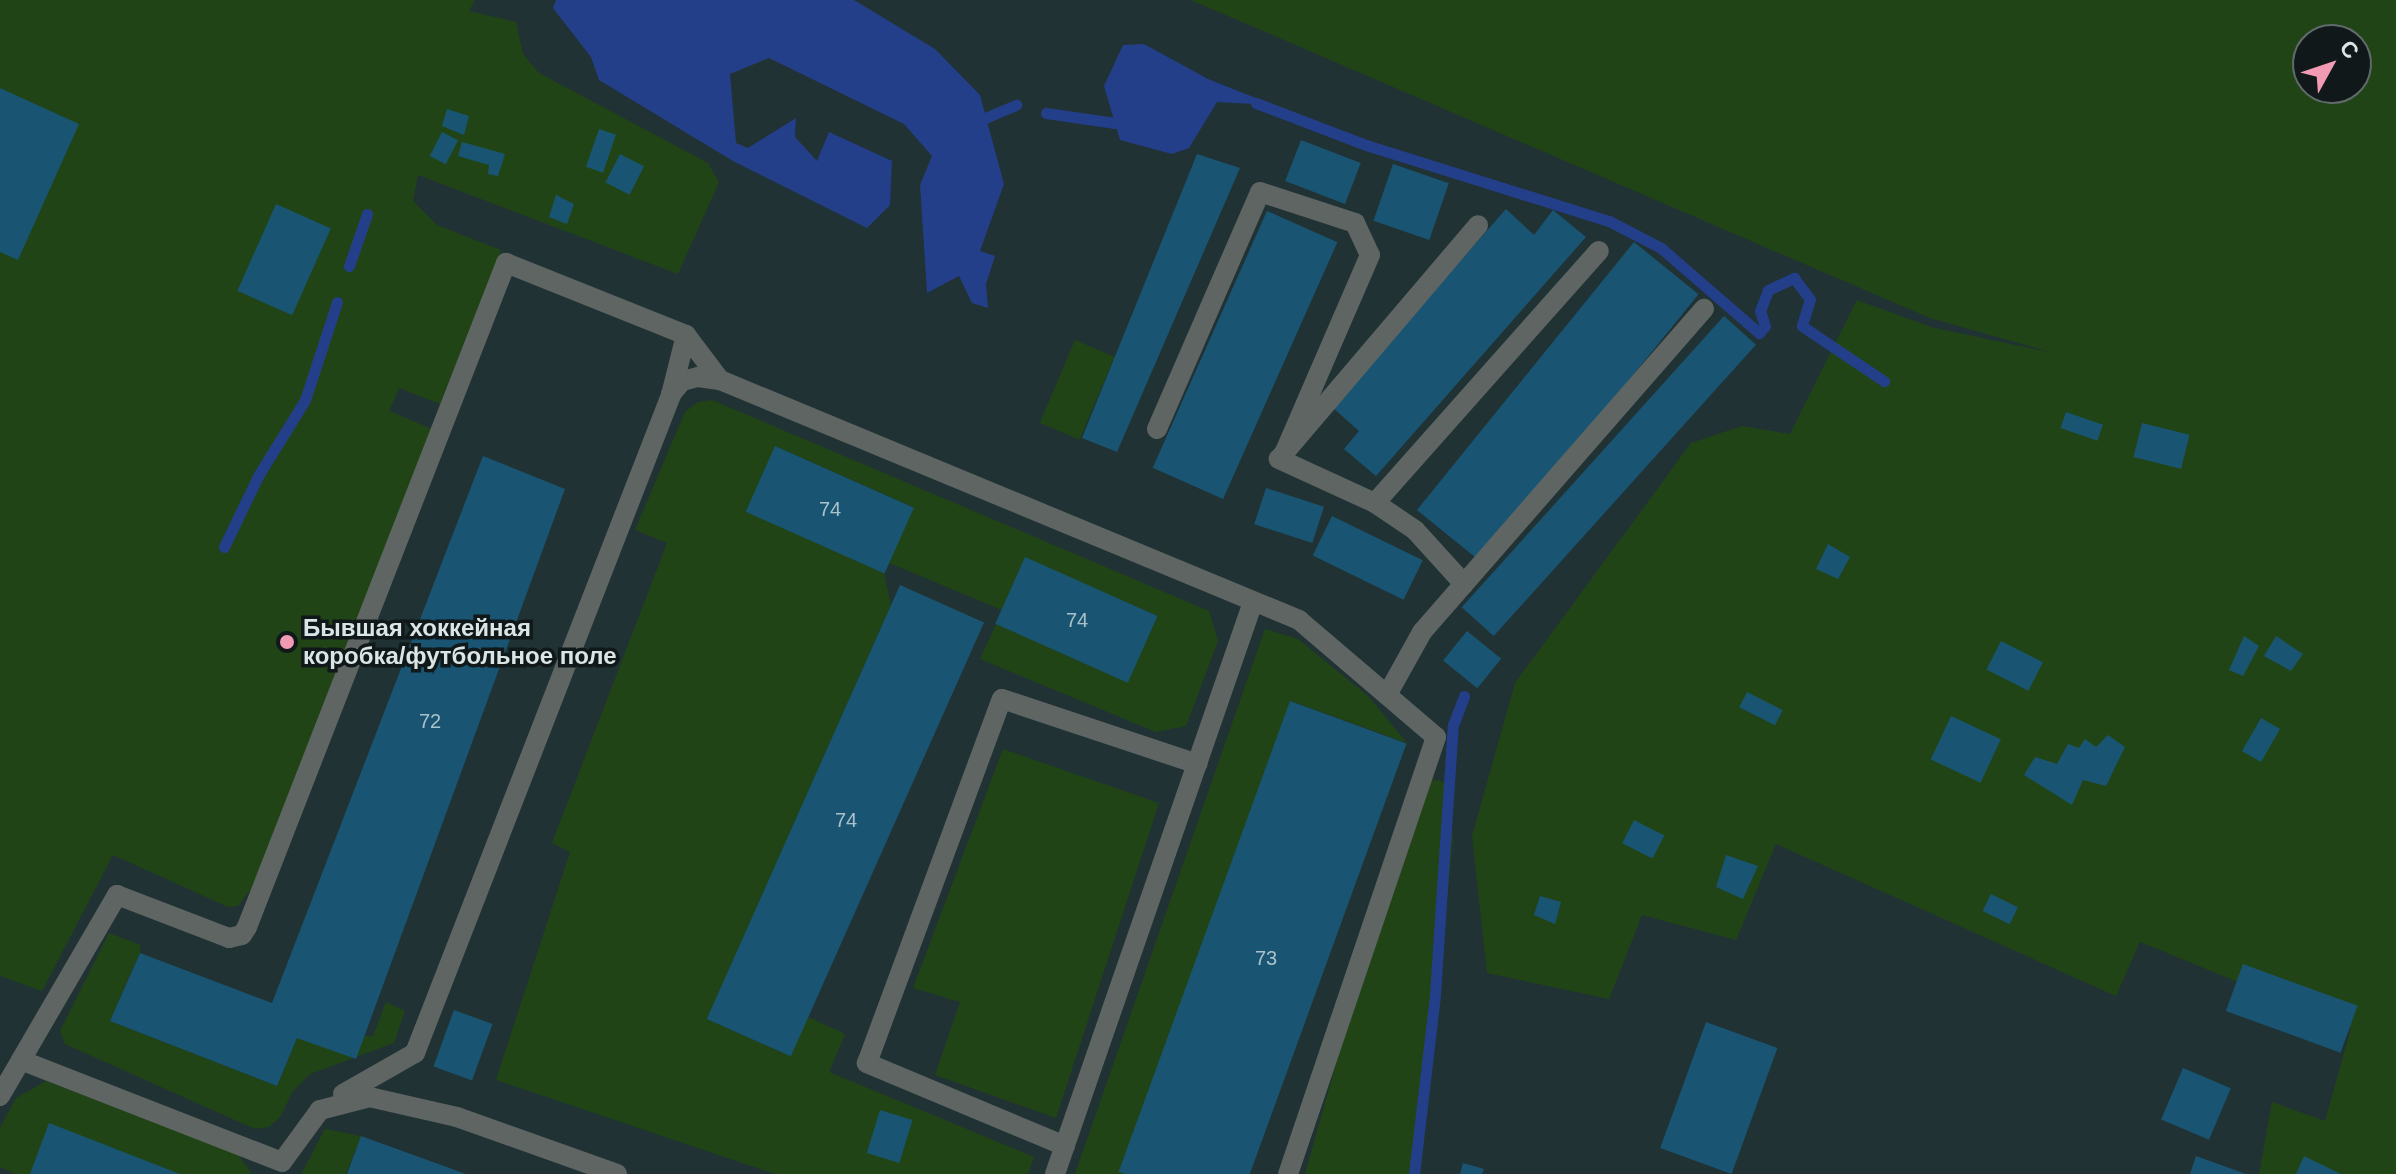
<!DOCTYPE html>
<html>
<head>
<meta charset="utf-8">
<style>
	body { margin:0 }
	#map { position:relative; width:2396px; height:1174px; overflow:hidden; background:#203234; font-family:Arial,sans-serif }
	div>[style] { position:absolute }
	.green>* { inset:0; background:#214417; transform-origin:0 0 }
	.water>* { inset:0; background:#243f89 }
	.stream>* { height:11px; margin:-5.5px; padding:0 5.5px; transform-origin:5.5px; border-radius:5.5px; background:#243f89 }
	.building>* { inset:0; background:#195572; transform-origin:0 0 }
	.minor>* { height:20px; margin:-10px; padding:0 10px; transform-origin:10px; border-radius:10px; background:#5e6563 }
	.dots>* { width:22px; height:22px; translate:-50% -50%; box-sizing:border-box; border:4px solid #101819; border-radius:50% }
	span { translate:-50% -50%; white-space:nowrap; text-align:center; line-height:1.15; -webkit-text-stroke:7px #101819; paint-order:stroke }
	.number-label { font-size:20px; color:#aac1c9 }
	.number-label span { -webkit-text-stroke-width:0 }
	.poi-label { font-size:24px; color:#dae5e6; font-weight:700 }
	.left { translate:0 -50%; text-align:left }
	.north { position:absolute; left:2292px; top:24px; width:80px; height:80px; box-sizing:border-box; background:#101819; border:2px solid #616a6b; border-radius:50%; rotate:50deg; font-size:22px; font-weight:700; line-height:32px; text-align:center; color:#dae5e6 }
	.north::after { content:''; display:block; margin:auto; width:28px; height:36px; background:#f09ab4; clip-path:polygon(50% 0,100% 100%,50% 72%,0 100%) }
</style>
</head>
<body>
<div id="map">
	<div class="green">
		<div style="clip-path:polygon(0 0,475px 0,469px 11px,516px 22px,523px 54px,539px 73px,708px 163px,719px 182px,678px 274px,418px 175px,413px 201px,437px 225px,501px 250px,440px 404px,399px 388px,389px 411px,432px 429px,258px 880px,238px 906px,228px 907px,113px 855px,42px 991px,0 976px)"></div>
		<div style="clip-path:polygon(evenodd,1191px 0,2396px 0,2396px 1174px,2259px 1174px,2272px 1102px,2325px 1121px,2351px 1028px,2140px 942px,2116px 996px,1776px 844px,1736px 940px,1642px 915px,1609px 999px,1487px 973px,1472px 836px,1515px 683px,1691px 443px,1742px 426px,1790px 434px,1857px 300px,1931px 327px,2053px 353px,1930px 318px,1191px 0,2308px 40px,2356px 40px,2356px 88px,2308px 88px,2308px 40px)"></div>
		<div style="left:1075px;top:340px;width:43px;height:90px;rotate:23deg"></div>
		<div style="clip-path:polygon(712px 400px,1209px 611px,1218px 641px,1186px 726px,1156px 732px,980px 659px,996px 624px,1127px 682px,1157px 616px,1025px 558px,1002px 610px,889px 563px,913px 507px,775px 446px,747px 512px,884px 573px,891px 605px,707px 1019px,790px 1056px,808px 1017px,845px 1034px,829px 1072px,1034px 1157px,1028px 1174px,775px 1174px,496px 1080px,570px 852px,552px 843px,667px 543px,635px 530px,685px 412px,698px 402px)"></div>
		<div style="clip-path:polygon(1265px 629px,1298px 639px,1369px 697px,1407px 743px,1291px 701px,1124px 1174px,1075px 1174px)"></div>
		<div style="clip-path:polygon(1003px 749px,1159px 803px,1056px 1118px,935px 1075px,960px 1002px,913px 988px)"></div>
		<div style="clip-path:polygon(1431px 779px,1445px 782px,1453px 839px,1420px 1174px,1305px 1174px,1338px 1057px)"></div>
		<div style="clip-path:polygon(109px 933px,140px 945px,140px 952px,110px 1021px,277px 1086px,297px 1038px,373px 1036px,386px 1002px,405px 1011px,394px 1043px,310px 1074px,293px 1091px,280px 1117px,269px 1127px,255px 1129px,65px 1044px,60px 1031px)"></div>
		<div style="clip-path:polygon(46px 1081px,237px 1153px,252px 1174px,15px 1174px,0 1167px,0 1128px,16px 1098px)"></div>
		<div style="clip-path:polygon(325px 1129px,361px 1136px,346px 1174px,301px 1174px)"></div>
	</div>
	<div class="water">
		<div style="clip-path:polygon(556px 0,854px 0,935px 49px,980px 95px,1004px 184px,980px 251px,995px 256px,986px 284px,988px 308px,972px 303px,959px 276px,927px 293px,920px 185px,932px 156px,904px 124px,769px 58px,730px 74px,736px 143px,748px 148px,796px 118px,795px 137px,817px 161px,829px 132px,892px 161px,890px 205px,867px 228px,733px 161px,599px 80px,591px 57px,553px 8px)"></div>
		<div style="clip-path:polygon(1144px 44px,1208px 79px,1273px 105px,1217px 102px,1189px 148px,1172px 154px,1120px 140px,1104px 86px,1123px 45px)"></div>
	</div>
	<div class="stream">
		<div style="left:1256px;top:103px;width:118px;rotate:20.9deg"></div>
		<div style="left:1366px;top:145px;width:255px;rotate:17.4deg"></div>
		<div style="left:1609px;top:221px;width:59px;rotate:27.4deg"></div>
		<div style="left:1661px;top:248px;width:130px;rotate:40.9deg"></div>
		<div style="left:1759px;top:333px;width:9px;rotate:-49deg"></div>
		<div style="left:1765px;top:326px;width:16px;rotate:-108deg"></div>
		<div style="left:1760px;top:311px;width:22px;rotate:-69deg"></div>
		<div style="left:1768px;top:290px;width:29px;rotate:-25deg"></div>
		<div style="left:1794px;top:278px;width:26px;rotate:53deg"></div>
		<div style="left:1810px;top:299px;width:28px;rotate:107deg"></div>
		<div style="left:1802px;top:326px;width:99px;rotate:33.9deg"></div>
		<div style="left:1046px;top:113px;width:70px;rotate:8.2deg"></div>
		<div style="left:1115px;top:123px;width:13px;rotate:-13deg"></div>
		<div style="left:985px;top:118px;width:34px;rotate:-23deg"></div>
		<div style="left:349px;top:266px;width:55px;rotate:-70.9deg"></div>
		<div style="left:224px;top:547px;width:79px;rotate:-64.4deg"></div>
		<div style="left:258px;top:476px;width:89px;rotate:-58.3deg"></div>
		<div style="left:305px;top:400px;width:103px;rotate:-71.9deg"></div>
		<div style="left:1414px;top:1174px;width:181px;rotate:-83.3deg"></div>
		<div style="left:1435px;top:994px;width:270px;rotate:-86.2deg"></div>
		<div style="left:1453px;top:725px;width:31px;rotate:-69deg"></div>
	</div>
	<div class="building">
		<div style="clip-path:polygon(0 88px,79px 124px,18px 260px,0 252px)"></div>
		<div style="clip-path:polygon(447px 109px,469px 116px,464px 135px,442px 126px)"></div>
		<div style="left:599px;top:129px;width:18px;height:40px;rotate:19deg"></div>
		<div style="left:442px;top:132px;width:18px;height:27px;rotate:27deg"></div>
		<div style="left:1301px;top:140px;width:64px;height:44px;rotate:21deg"></div>
		<div style="clip-path:polygon(462px 142px,505px 154px,498px 176px,488px 174px,489px 165px,458px 156px)"></div>
		<div style="left:620px;top:154px;width:27px;height:32px;rotate:27deg"></div>
		<div style="clip-path:polygon(1197px 154px,1240px 168px,1117px 452px,1082px 438px)"></div>
		<div style="left:1393px;top:164px;width:59px;height:60px;rotate:19deg"></div>
		<div style="clip-path:polygon(556px 195px,574px 204px,567px 224px,549px 217px)"></div>
		<div style="left:276px;top:204px;width:60px;height:95px;rotate:24deg"></div>
		<div style="clip-path:polygon(1506px 209px,1534px 235px,1553px 210px,1586px 237px,1376px 476px,1344px 449px,1359px 431px,1332px 407px)"></div>
		<div style="left:1267px;top:211px;width:77px;height:281px;rotate:24deg"></div>
		<div style="left:1634px;top:242px;width:83px;height:345px;rotate:39deg"></div>
		<div style="left:1724px;top:316px;width:43px;height:392px;rotate:42deg"></div>
		<div style="left:2066px;top:412px;width:39px;height:17px;rotate:19deg"></div>
		<div style="left:2142px;top:423px;width:49px;height:35px;rotate:14deg"></div>
		<div style="left:775px;top:446px;width:152px;height:72px;rotate:24deg"></div>
		<div style="clip-path:polygon(483px 456px,565px 489px,356px 1059px,297px 1038px,277px 1086px,110px 1021px,140px 953px,272px 1003px)"></div>
		<div style="left:1266px;top:488px;width:61px;height:38px;rotate:18deg"></div>
		<div style="left:1332px;top:516px;width:101px;height:44px;rotate:26deg"></div>
		<div style="clip-path:polygon(1828px 544px,1850px 557px,1838px 579px,1816px 569px)"></div>
		<div style="left:1025px;top:557px;width:145px;height:73px;rotate:24deg"></div>
		<div style="left:900px;top:585px;width:92px;height:475px;rotate:24deg"></div>
		<div style="left:1467px;top:631px;width:44px;height:38px;rotate:39deg"></div>
		<div style="clip-path:polygon(2244px 636px,2259px 646px,2243px 676px,2229px 670px)"></div>
		<div style="clip-path:polygon(2276px 636px,2303px 654px,2291px 671px,2264px 656px)"></div>
		<div style="left:2001px;top:641px;width:47px;height:32px;rotate:27deg"></div>
		<div style="left:1747px;top:692px;width:40px;height:17px;rotate:27deg"></div>
		<div style="left:1290px;top:701px;width:124px;height:501px;rotate:20deg"></div>
		<div style="left:1951px;top:716px;width:55px;height:48px;rotate:25deg"></div>
		<div style="left:2261px;top:718px;width:22px;height:38px;rotate:30deg"></div>
		<div style="clip-path:polygon(2108px 735px,2125px 747px,2106px 786px,2083px 780px,2072px 805px,2024px 775px,2035px 757px,2057px 764px,2068px 744px,2079px 748px,2085px 739px,2096px 747px)"></div>
		<div style="left:1634px;top:820px;width:34px;height:26px;rotate:27deg"></div>
		<div style="clip-path:polygon(1726px 855px,1758px 866px,1743px 899px,1716px 887px)"></div>
		<div style="left:1991px;top:894px;width:30px;height:19px;rotate:26deg"></div>
		<div style="clip-path:polygon(1540px 896px,1561px 902px,1555px 924px,1534px 915px)"></div>
		<div style="left:2243px;top:964px;width:122px;height:50px;rotate:20deg"></div>
		<div style="left:454px;top:1010px;width:41px;height:60px;rotate:20deg"></div>
		<div style="left:1706px;top:1022px;width:76px;height:134px;rotate:20deg"></div>
		<div style="left:2183px;top:1068px;width:52px;height:56px;rotate:23deg"></div>
		<div style="left:880px;top:1110px;width:34px;height:45px;rotate:17deg"></div>
		<div style="clip-path:polygon(49px 1123px,180px 1174px,30px 1174px)"></div>
		<div style="clip-path:polygon(361px 1136px,466px 1174px,347px 1174px)"></div>
		<div style="clip-path:polygon(2196px 1156px,2246px 1174px,2190px 1174px)"></div>
		<div style="clip-path:polygon(2304px 1156px,2341px 1174px,2296px 1174px)"></div>
		<div style="clip-path:polygon(1463px 1163px,1484px 1169px,1482px 1174px,1460px 1174px)"></div>
	</div>
	<div class="minor">
		<div style="left:671px;top:394px;width:17px;rotate:-50deg"></div>
		<div style="left:682px;top:381px;width:16px;rotate:-14deg"></div>
		<div style="left:698px;top:377px;width:22px;rotate:8deg"></div>
		<div style="left:1157px;top:429px;width:258px;rotate:-66.5deg"></div>
		<div style="left:1260px;top:192px;width:100px;rotate:18.1deg"></div>
		<div style="left:1355px;top:223px;width:35px;rotate:65deg"></div>
		<div style="left:1370px;top:255px;width:217px;rotate:113.4deg"></div>
		<div style="left:1375px;top:503px;width:106px;rotate:-155.4deg"></div>
		<div style="left:1279px;top:459px;width:307px;rotate:-49.6deg"></div>
		<div style="left:1464px;top:584px;width:73px;rotate:-132.2deg"></div>
		<div style="left:1415px;top:530px;width:48px;rotate:-146deg"></div>
		<div style="left:1375px;top:503px;width:337px;rotate:-48.4deg"></div>
		<div style="left:1387px;top:695px;width:72px;rotate:-60.9deg"></div>
		<div style="left:1422px;top:632px;width:429px;rotate:-48.9deg"></div>
		<div style="left:343px;top:1094px;width:83px;rotate:-29.7deg"></div>
		<div style="left:415px;top:1053px;width:706px;rotate:-68.74deg"></div>
		<div style="left:671px;top:395px;width:62px;rotate:-76deg"></div>
		<div style="left:0;top:1096px;width:42px;rotate:-59.7deg"></div>
		<div style="left:1065px;top:1146px;width:215px;rotate:-157.3deg"></div>
		<div style="left:867px;top:1063px;width:388px;rotate:-69.7deg"></div>
		<div style="left:1002px;top:699px;width:206px;rotate:18.4deg"></div>
		<div style="left:617px;top:1174px;width:170px;rotate:-160.4deg"></div>
		<div style="left:457px;top:1117px;width:89px;rotate:-167.1deg"></div>
		<div style="left:370px;top:1097px;width:52px;rotate:165.4deg"></div>
		<div style="left:320px;top:1110px;width:64px;rotate:126.2deg"></div>
		<div style="left:282px;top:1162px;width:280px;rotate:-158.7deg"></div>
		<div style="left:21px;top:1060px;width:191px;rotate:-59.8deg"></div>
		<div style="left:117px;top:895px;width:120px;rotate:21deg"></div>
		<div style="left:229px;top:938px;width:13px;rotate:-13deg"></div>
		<div style="left:242px;top:935px;width:9px;rotate:-58deg"></div>
		<div style="left:247px;top:927px;width:713px;rotate:-68.69deg"></div>
		<div style="left:506px;top:263px;width:194px;rotate:21.8deg"></div>
		<div style="left:686px;top:335px;width:56px;rotate:52.9deg"></div>
		<div style="left:720px;top:380px;width:627px;rotate:22.51deg"></div>
		<div style="left:1299px;top:620px;width:180px;rotate:40.5deg"></div>
		<div style="left:1436px;top:737px;width:461px;rotate:108.7deg"></div>
		<div style="left:1055px;top:1174px;width:605px;rotate:-70.91deg"></div>
	</div>
	<div class="dots">
		<div style="left:287px;top:642px;background:#f09ab4"></div>
	</div>
	<div class="number-label">
		<span style="left:830px;top:509px">74</span>
		<span style="left:1077px;top:620px">74</span>
		<span style="left:430px;top:721px">72</span>
		<span style="left:846px;top:820px">74</span>
		<span style="left:1266px;top:958px">73</span>
	</div>
	<div class="poi-label">
		<span class="left" style="left:303px;top:642px">Бывшая хоккейная<br>коробка/футбольное поле</span>
	</div>
	<div class="north">С</div>
</div>
</body>
</html>
